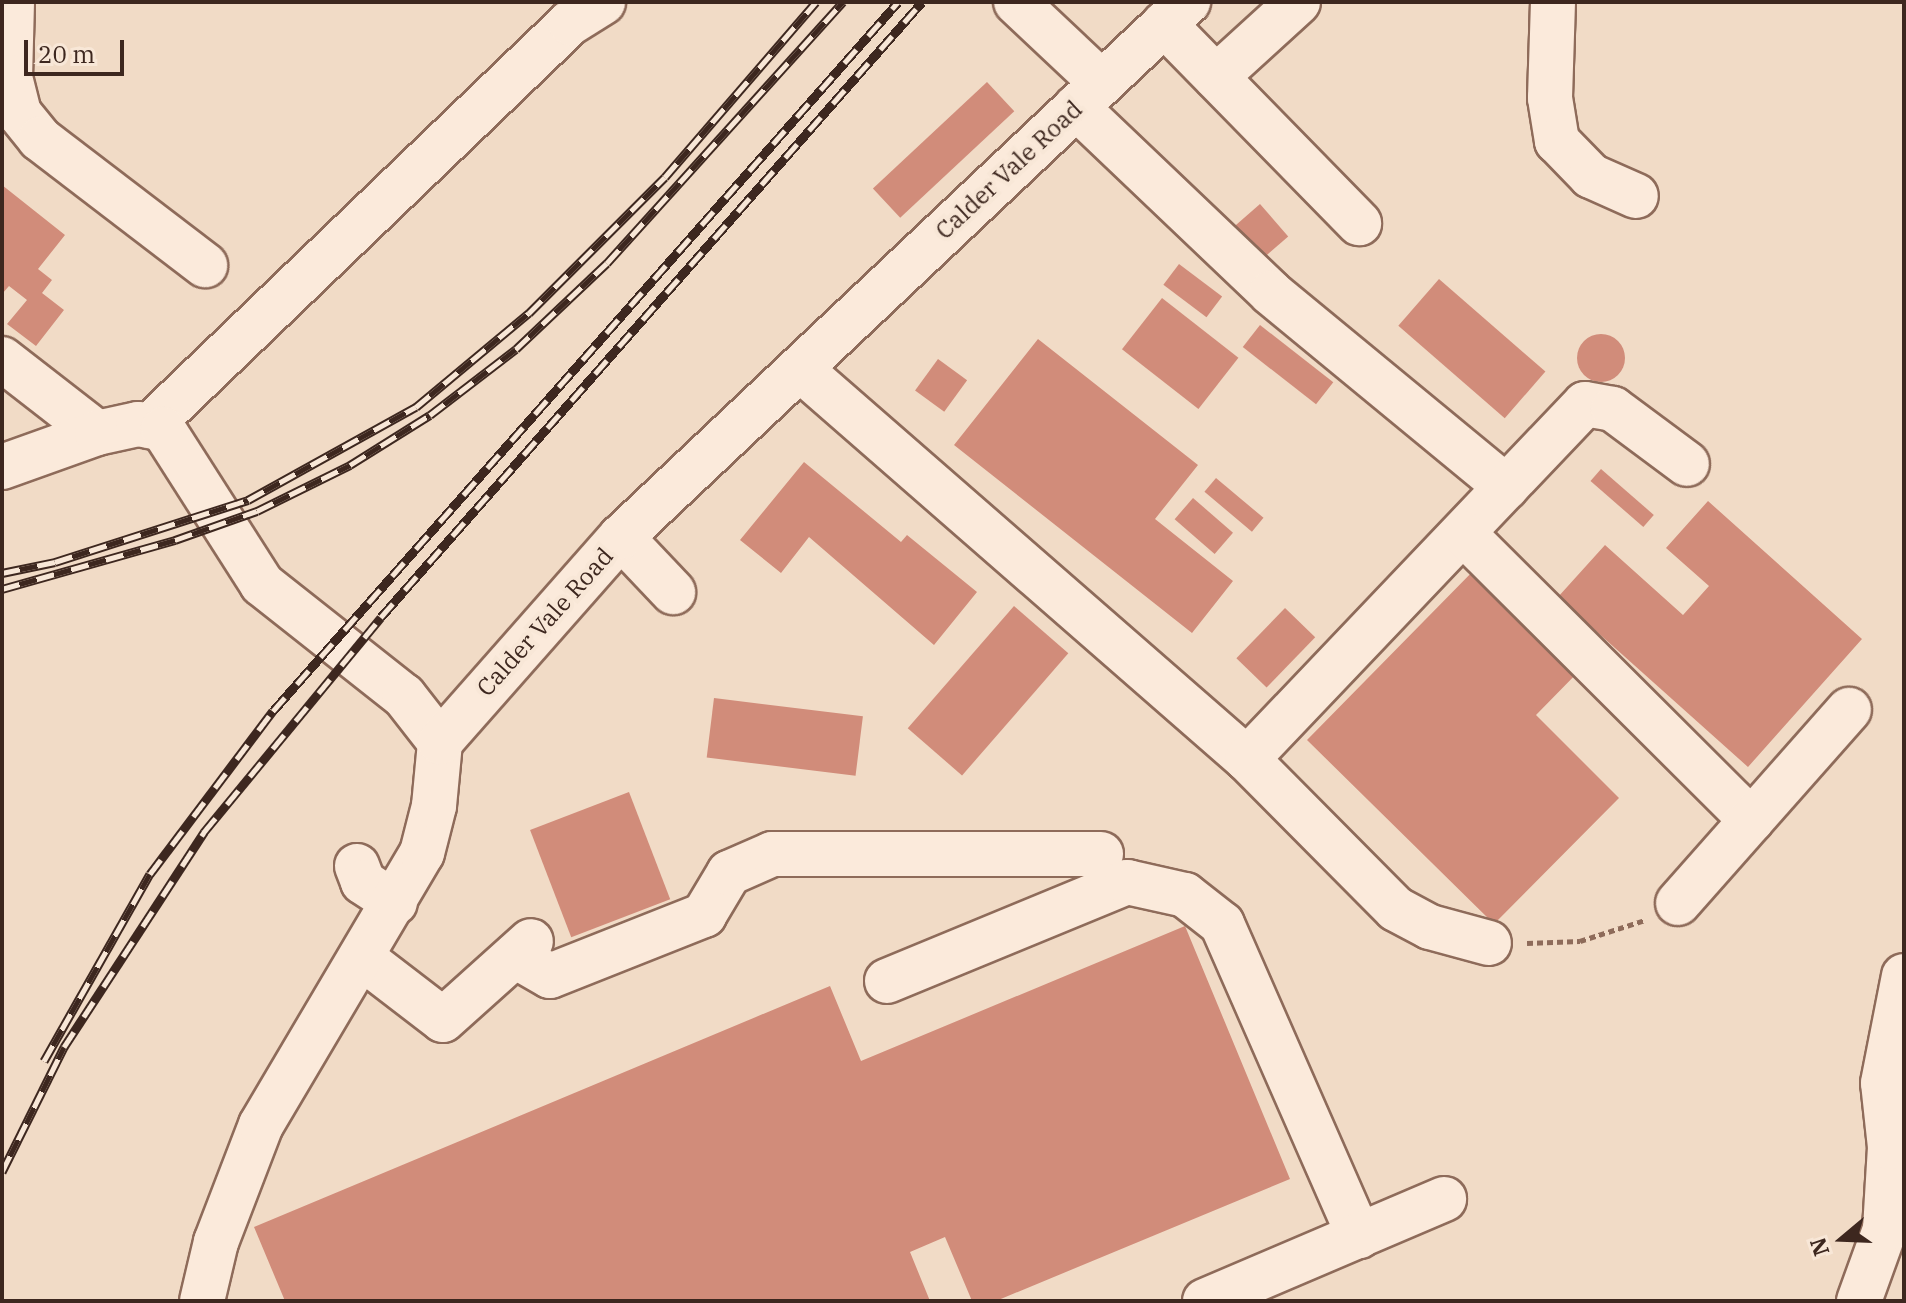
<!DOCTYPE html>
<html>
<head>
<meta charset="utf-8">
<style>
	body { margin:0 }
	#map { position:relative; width:1906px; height:1303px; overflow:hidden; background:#f1dbc6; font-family:"IBM Plex Serif",serif }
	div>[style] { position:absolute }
	.building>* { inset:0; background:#d18c7a; transform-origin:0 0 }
	.round { border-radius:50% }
	.path>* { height:5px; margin-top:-2.5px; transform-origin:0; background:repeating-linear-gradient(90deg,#8e6b5a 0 6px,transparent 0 10px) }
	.roads { filter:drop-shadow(2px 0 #8e6b5a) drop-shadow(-2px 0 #8e6b5a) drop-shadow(0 2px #8e6b5a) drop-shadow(0 -2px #8e6b5a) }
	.minor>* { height:44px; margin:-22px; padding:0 22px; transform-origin:22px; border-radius:22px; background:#fbeadb }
	.rail>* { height:9px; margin-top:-4.5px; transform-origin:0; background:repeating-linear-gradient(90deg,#f8e7d7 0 18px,#3d271f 0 36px); box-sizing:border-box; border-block:2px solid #3d271f }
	span { translate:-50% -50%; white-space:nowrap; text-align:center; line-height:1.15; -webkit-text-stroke:8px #f8e7d7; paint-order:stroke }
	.street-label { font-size:24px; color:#3d271f }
	.frame { position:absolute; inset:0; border:4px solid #3d271f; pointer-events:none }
	.north { position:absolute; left:1802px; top:1199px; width:80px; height:80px; -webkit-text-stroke:6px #f8e7d7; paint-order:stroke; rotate:251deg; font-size:22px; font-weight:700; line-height:32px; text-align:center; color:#3d271f }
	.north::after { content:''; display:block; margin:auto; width:28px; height:36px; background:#3d271f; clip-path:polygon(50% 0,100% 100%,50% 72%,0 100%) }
	.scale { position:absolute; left:24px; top:40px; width:100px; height:36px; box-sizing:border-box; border:4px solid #3d271f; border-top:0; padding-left:10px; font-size:24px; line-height:28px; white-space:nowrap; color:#3d271f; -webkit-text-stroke:6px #f8e7d7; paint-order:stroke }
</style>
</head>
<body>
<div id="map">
	<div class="building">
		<div style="left:987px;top:82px;width:40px;height:156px;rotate:47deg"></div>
		<div style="clip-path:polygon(2px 185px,65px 235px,38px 269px,52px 280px,42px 293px,64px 310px,36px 346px,7px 324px,27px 300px,9px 286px,2px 294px)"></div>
		<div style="left:1260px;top:204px;width:43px;height:33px;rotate:49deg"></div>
		<div style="left:1179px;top:264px;width:54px;height:26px;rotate:37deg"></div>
		<div style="left:1439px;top:279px;width:141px;height:62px;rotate:41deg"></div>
		<div style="left:1162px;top:298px;width:97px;height:65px;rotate:38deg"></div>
		<div style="left:1260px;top:325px;width:93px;height:28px;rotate:38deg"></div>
		<div class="round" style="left:1577px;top:334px;width:48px;height:48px"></div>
		<div style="clip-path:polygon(1038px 339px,1198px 465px,1155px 519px,1233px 581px,1192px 633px,954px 445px)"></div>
		<div style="left:938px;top:359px;width:36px;height:39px;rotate:36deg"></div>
		<div style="clip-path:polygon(804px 462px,901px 542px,907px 535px,977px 592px,934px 645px,809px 537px,781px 573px,740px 540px)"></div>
		<div style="left:1601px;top:469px;width:70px;height:16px;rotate:41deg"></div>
		<div style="left:1216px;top:478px;width:62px;height:18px;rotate:40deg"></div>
		<div style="left:1193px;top:498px;width:53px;height:28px;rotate:41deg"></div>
		<div style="clip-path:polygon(1708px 501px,1862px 639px,1748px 767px,1558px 597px,1605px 545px,1683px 615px,1709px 586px,1666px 548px)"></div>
		<div style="clip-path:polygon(1481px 563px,1585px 665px,1536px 715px,1619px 798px,1494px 924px,1307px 740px)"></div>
		<div style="left:1014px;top:606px;width:72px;height:162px;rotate:41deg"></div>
		<div style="left:1285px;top:608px;width:42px;height:70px;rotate:44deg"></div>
		<div style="left:714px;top:698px;width:150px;height:60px;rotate:7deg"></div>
		<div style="left:629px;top:792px;width:115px;height:106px;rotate:69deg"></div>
		<div style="clip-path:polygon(1185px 926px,1290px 1179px,996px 1301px,972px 1301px,945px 1237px,910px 1252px,930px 1301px,285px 1301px,254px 1227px,830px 986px,861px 1061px)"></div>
	</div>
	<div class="path">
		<div style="left:1527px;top:943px;width:53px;rotate:-2.2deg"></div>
		<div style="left:1580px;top:941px;width:68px;rotate:-17.9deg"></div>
	</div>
	<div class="roads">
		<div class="minor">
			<div style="left:12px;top:2px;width:75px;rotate:91.5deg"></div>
			<div style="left:10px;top:77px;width:37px;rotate:76deg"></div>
			<div style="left:19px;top:113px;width:33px;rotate:51deg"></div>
			<div style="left:40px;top:139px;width:208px;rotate:37.4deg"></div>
			<div style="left:1016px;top:2px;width:118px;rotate:43.3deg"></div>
			<div style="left:1553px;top:2px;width:96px;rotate:91.8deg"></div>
			<div style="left:1550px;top:98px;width:44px;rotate:80.8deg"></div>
			<div style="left:1557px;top:141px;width:49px;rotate:45.8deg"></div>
			<div style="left:1591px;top:176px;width:49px;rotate:24deg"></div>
			<div style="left:1164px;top:24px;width:279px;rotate:45.6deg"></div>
			<div style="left:1216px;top:77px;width:111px;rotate:-42.4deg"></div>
			<div style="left:1076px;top:107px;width:269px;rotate:43.6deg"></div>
			<div style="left:1271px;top:293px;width:305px;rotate:39.5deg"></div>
			<div style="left:2px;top:359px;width:120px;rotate:37.9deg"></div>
			<div style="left:800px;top:369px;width:593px;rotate:41.1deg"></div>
			<div style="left:1247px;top:759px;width:490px;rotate:-46.4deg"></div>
			<div style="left:1585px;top:404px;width:28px;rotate:10deg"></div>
			<div style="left:1613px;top:409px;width:92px;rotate:36.6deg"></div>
			<div style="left:150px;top:426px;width:582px;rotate:-43.82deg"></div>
			<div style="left:570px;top:23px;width:39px;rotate:-32deg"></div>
			<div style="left:2px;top:467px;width:101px;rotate:-19.7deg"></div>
			<div style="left:97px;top:433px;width:42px;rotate:-12.4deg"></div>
			<div style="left:138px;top:424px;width:25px;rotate:11deg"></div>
			<div style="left:163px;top:429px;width:184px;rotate:57.4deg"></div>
			<div style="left:262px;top:584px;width:181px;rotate:38.3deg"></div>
			<div style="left:404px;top:696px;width:58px;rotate:52deg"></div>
			<div style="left:1463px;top:533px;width:407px;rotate:44.9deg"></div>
			<div style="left:621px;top:537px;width:76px;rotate:46.6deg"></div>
			<div style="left:1247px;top:759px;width:211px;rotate:45.2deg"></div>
			<div style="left:1396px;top:909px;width:38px;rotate:28deg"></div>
			<div style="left:1430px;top:927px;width:61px;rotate:15.2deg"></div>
			<div style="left:357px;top:866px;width:17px;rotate:69deg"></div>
			<div style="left:363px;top:882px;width:38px;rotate:33deg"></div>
			<div style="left:1678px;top:903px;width:258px;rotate:-48.5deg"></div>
			<div style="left:515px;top:956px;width:40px;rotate:29.7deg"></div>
			<div style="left:550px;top:976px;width:166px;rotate:-21.6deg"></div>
			<div style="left:704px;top:915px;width:49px;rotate:-59.2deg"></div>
			<div style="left:729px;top:873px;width:47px;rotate:-23.8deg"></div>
			<div style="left:772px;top:854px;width:329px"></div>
			<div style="left:361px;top:957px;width:103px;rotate:37.5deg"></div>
			<div style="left:443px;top:1020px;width:118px;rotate:-41.9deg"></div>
			<div style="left:887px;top:981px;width:260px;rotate:-22.4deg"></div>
			<div style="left:1127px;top:882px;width:59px;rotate:12.6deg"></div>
			<div style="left:1185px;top:895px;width:47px;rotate:38.1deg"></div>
			<div style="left:1222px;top:924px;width:341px;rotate:66.3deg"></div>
			<div style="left:202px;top:1301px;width:61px;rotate:-76.7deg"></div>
			<div style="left:216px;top:1242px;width:125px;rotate:-69deg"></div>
			<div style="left:261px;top:1125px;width:316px;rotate:-59.4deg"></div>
			<div style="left:422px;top:853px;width:49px;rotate:-75.7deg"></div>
			<div style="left:434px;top:806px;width:64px;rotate:-84.6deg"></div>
			<div style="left:440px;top:742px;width:273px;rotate:-48.6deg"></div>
			<div style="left:621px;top:537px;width:780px;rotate:-43.34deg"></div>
			<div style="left:1205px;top:1301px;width:260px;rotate:-23.1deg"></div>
			<div style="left:1859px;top:1301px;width:77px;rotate:-70.1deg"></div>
			<div style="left:1885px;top:1229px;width:82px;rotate:-86.5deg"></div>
			<div style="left:1890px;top:1147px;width:64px;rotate:-96.2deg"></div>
			<div style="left:1883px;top:1083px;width:109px;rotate:-78.9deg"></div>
		</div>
	</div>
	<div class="rail">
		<div style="left:2px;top:573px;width:54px;rotate:-11.7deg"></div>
		<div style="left:55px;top:562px;width:203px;rotate:-17.8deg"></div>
		<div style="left:248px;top:500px;width:192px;rotate:-29deg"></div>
		<div style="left:416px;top:407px;width:147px;rotate:-39.8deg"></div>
		<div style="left:529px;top:313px;width:192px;rotate:-45deg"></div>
		<div style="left:665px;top:177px;width:231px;rotate:-49.2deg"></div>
		<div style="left:2px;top:589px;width:180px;rotate:-15.8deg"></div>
		<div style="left:175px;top:540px;width:87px;rotate:-19.5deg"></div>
		<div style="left:257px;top:511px;width:104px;rotate:-26.3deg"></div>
		<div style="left:350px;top:465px;width:94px;rotate:-32deg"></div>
		<div style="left:430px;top:415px;width:108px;rotate:-37.5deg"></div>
		<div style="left:516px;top:349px;width:125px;rotate:-43.4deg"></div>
		<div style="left:607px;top:263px;width:352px;rotate:-47.9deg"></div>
		<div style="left:44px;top:1061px;width:215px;rotate:-60.5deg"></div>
		<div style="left:150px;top:874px;width:204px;rotate:-53deg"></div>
		<div style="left:273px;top:711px;width:945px;rotate:-48.6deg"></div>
		<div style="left:2px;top:1172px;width:140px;rotate:-63.6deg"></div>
		<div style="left:64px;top:1047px;width:257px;rotate:-56.9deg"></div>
		<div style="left:204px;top:832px;width:278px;rotate:-50.5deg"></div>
		<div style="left:381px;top:617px;width:819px;rotate:-48.66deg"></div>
	</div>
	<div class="street-label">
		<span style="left:1009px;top:170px;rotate:-43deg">Calder Vale Road</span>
		<span style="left:545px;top:622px;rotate:-48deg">Calder Vale Road</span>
	</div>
	<div class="frame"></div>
	<div class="north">N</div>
	<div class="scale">20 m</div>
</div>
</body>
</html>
